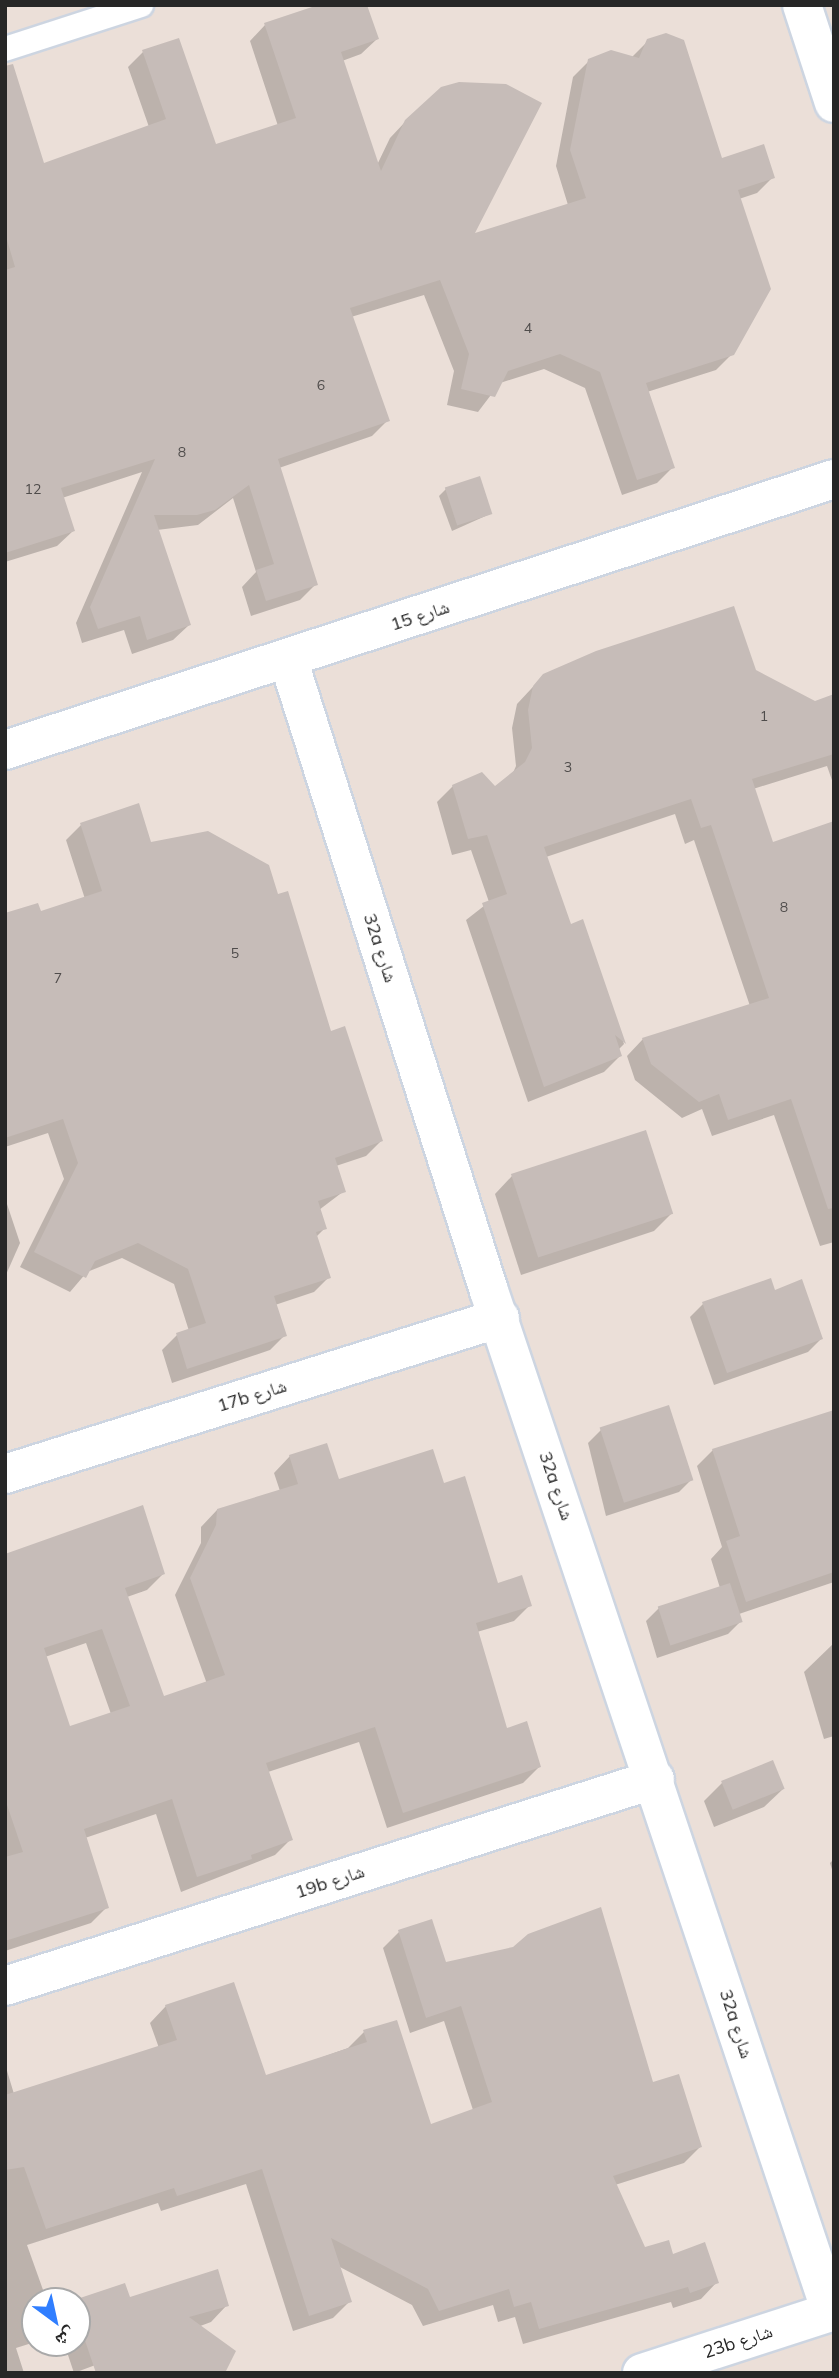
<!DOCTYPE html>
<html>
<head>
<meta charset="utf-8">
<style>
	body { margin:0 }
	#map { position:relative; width:839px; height:2378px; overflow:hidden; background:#ebdfd8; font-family:Mulish,"Noto Naskh Arabic",sans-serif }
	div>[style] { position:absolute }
	.shadow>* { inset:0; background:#0003 }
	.building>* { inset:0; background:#c6bcb8; transform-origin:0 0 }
	.roads { filter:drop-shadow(2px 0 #cdd5e1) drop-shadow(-2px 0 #cdd5e1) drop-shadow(0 2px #cdd5e1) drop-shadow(0 -2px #cdd5e1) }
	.lane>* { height:24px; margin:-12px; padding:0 12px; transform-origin:12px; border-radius:12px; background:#fff }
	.street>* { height:38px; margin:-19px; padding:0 19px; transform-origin:19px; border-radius:19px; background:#fff }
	span { translate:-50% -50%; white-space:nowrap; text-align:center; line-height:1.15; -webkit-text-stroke:7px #fff; paint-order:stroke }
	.number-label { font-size:14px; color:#4f4c4b }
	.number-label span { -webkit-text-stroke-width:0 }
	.street-label { font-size:18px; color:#272727 }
	.frame { position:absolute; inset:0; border:7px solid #272727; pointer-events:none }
	.north { position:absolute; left:21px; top:2287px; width:70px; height:70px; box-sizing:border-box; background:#fff; border:2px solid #a9a9a9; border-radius:50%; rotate:147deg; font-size:19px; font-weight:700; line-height:28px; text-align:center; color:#272727 }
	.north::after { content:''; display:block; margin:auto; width:24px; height:32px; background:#307eff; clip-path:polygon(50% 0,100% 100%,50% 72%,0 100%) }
</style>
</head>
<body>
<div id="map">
	<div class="shadow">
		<div style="clip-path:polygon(311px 5px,366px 5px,377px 39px,361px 54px,342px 61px,377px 165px,390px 138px,406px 121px,472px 236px,568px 205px,556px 166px,573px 77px,589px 61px,631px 58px,648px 41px,721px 160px,773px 177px,757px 193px,739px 199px,732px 354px,716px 370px,647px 392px,673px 467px,657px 483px,622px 495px,585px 388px,544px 369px,500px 383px,478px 412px,447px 405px,454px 371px,424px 295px,351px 317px,388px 420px,372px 436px,279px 468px,316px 584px,300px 600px,251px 616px,242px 587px,256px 572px,233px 498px,198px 525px,157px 530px,189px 625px,173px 640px,132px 654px,124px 630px,82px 643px,76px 623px,142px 472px,62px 498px,73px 531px,57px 546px,5px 562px,5px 90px,43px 165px,149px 127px,128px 67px,143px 52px,215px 146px,278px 126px,250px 41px,265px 25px,313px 9px)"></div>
		<div style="clip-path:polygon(446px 489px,490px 514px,452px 531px,439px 496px)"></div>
		<div style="clip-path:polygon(754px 672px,815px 703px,834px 696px,834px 786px,827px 766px,753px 789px,772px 845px,834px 924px,834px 1242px,820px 1246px,774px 1115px,712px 1136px,702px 1109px,682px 1118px,635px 1080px,627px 1056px,643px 1039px,750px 1006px,694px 840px,685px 844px,675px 814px,546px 857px,570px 926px,582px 922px,624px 1044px,618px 1050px,620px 1056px,604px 1072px,528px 1102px,466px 920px,489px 902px,471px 850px,452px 855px,437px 802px,453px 786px,495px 788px,512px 775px,516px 766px,512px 728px,517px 704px,544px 675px)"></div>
		<div style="clip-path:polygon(81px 825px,150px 844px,277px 896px,330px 1033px,381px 1141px,366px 1156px,336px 1166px,344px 1191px,319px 1210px,325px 1228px,316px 1237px,329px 1277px,314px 1292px,275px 1305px,285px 1335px,270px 1350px,172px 1383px,162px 1350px,177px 1335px,189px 1331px,174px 1284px,122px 1258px,87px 1272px,70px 1292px,20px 1267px,64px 1179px,48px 1133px,5px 1147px,5px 915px,40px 914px,85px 899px,66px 840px)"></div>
		<div style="clip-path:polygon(512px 1176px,671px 1214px,654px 1231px,521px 1275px,495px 1194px)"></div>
		<div style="clip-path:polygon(5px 1198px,20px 1243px,5px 1277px)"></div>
		<div style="clip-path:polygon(703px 1304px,821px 1339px,808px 1352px,714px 1385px,690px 1317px)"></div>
		<div style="clip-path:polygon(834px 1408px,834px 1582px,739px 1614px,741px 1621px,728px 1634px,657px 1658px,646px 1621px,659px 1608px,720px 1588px,711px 1559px,722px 1547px,697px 1466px,713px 1450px,834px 1412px)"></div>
		<div style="clip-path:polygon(601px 1430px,692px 1479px,679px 1492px,606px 1516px,588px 1443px)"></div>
		<div style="clip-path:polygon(evenodd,290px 1456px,338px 1481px,443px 1485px,497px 1585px,530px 1605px,514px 1621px,477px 1632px,505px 1730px,539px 1767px,523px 1783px,387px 1828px,359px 1742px,268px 1772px,291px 1839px,275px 1855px,181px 1892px,156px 1814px,85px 1838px,107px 1907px,91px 1923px,5px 1951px,5px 1556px,163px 1574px,147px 1590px,127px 1597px,162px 1699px,207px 1684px,175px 1595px,201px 1543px,201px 1527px,217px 1510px,280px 1491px,274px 1473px,290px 1456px,86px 1643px,111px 1714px,68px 1728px,45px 1657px,86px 1643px)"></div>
		<div style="clip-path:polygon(834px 1643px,834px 1736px,824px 1739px,804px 1672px)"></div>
		<div style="clip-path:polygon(722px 1783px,783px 1789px,764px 1807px,714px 1827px,704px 1801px)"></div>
		<div style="clip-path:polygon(834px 1859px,834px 1876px,830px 1863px)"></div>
		<div style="clip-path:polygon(399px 1932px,445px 1964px,652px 2084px,700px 2147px,684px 2163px,615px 2185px,644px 2249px,672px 2256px,717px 2282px,701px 2299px,673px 2308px,671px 2302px,523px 2344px,515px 2317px,498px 2322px,493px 2305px,423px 2326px,412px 2305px,338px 2266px,350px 2301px,333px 2318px,293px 2331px,246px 2184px,161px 2211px,158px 2203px,27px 2245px,47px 2301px,35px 2301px,35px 2342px,16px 2348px,24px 2373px,5px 2373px,5px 2064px,14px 2094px,159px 2048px,150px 2023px,166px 2006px,264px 2078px,348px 2048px,364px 2032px,430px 2127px,473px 2110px,444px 2021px,410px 2033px,383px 1948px)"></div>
		<div style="clip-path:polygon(129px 2299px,227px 2305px,211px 2322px,74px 2373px,64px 2343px,77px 2343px,75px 2301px)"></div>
	</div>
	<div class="building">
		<div style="clip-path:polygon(318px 5px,367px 5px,379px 39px,341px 52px,381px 171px,405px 120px,441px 87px,459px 82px,506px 84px,542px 103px,475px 233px,586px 198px,570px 150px,588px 59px,611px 50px,639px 58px,647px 39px,666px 33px,684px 40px,722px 158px,764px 144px,775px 178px,738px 190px,771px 289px,734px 355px,646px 383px,675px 468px,637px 480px,600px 372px,560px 354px,508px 371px,495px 397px,461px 389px,469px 354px,440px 280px,350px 308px,390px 421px,278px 459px,318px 585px,266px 601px,256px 570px,274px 564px,249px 485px,215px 510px,197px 515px,154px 515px,191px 625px,147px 640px,140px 616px,98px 629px,90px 607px,155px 459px,61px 488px,75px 531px,5px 553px,5px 270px,15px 267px,5px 233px,5px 66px,13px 64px,44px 163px,166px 119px,142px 50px,179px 38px,216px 144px,296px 118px,264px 23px)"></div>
		<div style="left:480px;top:476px;width:40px;height:37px;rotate:72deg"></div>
		<div style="clip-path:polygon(734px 606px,756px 670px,815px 701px,834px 694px,834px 754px,752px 779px,773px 842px,834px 821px,834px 1208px,828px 1209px,791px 1099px,728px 1120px,719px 1094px,699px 1102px,651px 1064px,642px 1038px,769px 998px,711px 825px,701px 828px,691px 799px,544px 847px,571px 924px,583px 919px,626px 1044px,615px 1035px,622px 1056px,544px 1087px,482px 903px,507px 894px,487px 835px,468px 839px,452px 785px,482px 772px,495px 786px,525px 762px,532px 748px,528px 710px,533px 686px,543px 674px,596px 651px)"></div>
		<div style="clip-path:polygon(139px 803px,151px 842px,208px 831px,269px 865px,278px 894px,288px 891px,331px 1031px,345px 1026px,383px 1141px,335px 1158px,346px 1192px,318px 1201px,327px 1229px,316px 1232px,331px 1278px,274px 1296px,287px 1336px,187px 1369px,176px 1333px,206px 1323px,188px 1269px,138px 1243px,95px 1261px,86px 1278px,34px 1252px,78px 1163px,63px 1119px,5px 1138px,5px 913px,38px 903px,41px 911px,102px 891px,80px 823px)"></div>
		<div style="left:646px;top:1130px;width:88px;height:142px;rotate:72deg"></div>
		<div style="clip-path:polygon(771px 1278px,775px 1290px,802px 1279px,823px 1339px,727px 1373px,702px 1302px)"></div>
		<div style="left:669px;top:1405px;width:79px;height:73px;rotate:72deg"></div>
		<div style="clip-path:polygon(834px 1410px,834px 1572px,746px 1602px,726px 1541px,740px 1536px,712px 1449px)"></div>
		<div style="clip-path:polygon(evenodd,327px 1443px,339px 1479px,433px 1449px,444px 1483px,465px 1476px,498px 1583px,522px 1575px,532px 1606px,476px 1623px,507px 1728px,527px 1721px,541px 1767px,403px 1813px,375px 1727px,266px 1763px,293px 1840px,251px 1855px,252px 1859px,197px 1877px,172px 1799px,84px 1829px,109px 1908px,5px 1941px,5px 1857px,23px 1852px,5px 1799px,5px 1554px,143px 1505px,165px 1574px,125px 1588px,164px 1696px,225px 1675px,190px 1578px,216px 1525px,217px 1509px,298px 1484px,289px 1455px,327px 1443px,102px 1629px,130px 1706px,70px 1726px,44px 1648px,102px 1629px)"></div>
		<div style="left:730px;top:1583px;width:41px;height:76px;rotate:72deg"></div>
		<div style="left:773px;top:1760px;width:31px;height:56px;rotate:68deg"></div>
		<div style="clip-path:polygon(601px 1907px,653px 2082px,679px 2074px,702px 2147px,613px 2176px,645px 2247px,669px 2240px,673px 2254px,705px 2242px,719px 2283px,690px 2293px,688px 2287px,539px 2329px,531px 2302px,514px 2307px,509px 2289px,439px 2311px,428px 2289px,331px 2238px,352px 2302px,309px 2316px,262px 2169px,177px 2196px,174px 2188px,46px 2229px,24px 2167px,5px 2170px,5px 2095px,177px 2040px,165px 2005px,234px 1982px,266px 2075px,367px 2042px,363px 2030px,397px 2020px,431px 2124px,492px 2102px,461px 2006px,426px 2018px,398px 1930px,432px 1919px,446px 1962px,513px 1947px,528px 1934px)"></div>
		<div style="clip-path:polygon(218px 2269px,229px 2306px,189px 2317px,236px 2351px,225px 2373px,96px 2373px,77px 2317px,77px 2301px,71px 2301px,125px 2283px,130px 2297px)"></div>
	</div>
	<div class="roads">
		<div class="lane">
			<div style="left:5px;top:49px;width:143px;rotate:-17.9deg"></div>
		</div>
		<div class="street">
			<div style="left:802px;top:5px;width:103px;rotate:71.9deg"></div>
			<div style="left:288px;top:659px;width:663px;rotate:72.36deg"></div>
			<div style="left:489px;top:1291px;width:1077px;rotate:71.48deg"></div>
			<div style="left:5px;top:750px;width:872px;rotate:-18.1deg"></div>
			<div style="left:5px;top:1474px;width:519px;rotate:-17.49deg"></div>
			<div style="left:5px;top:1986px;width:682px;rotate:-17.66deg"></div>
			<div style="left:642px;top:2373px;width:202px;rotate:-17.9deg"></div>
		</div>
	</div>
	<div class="number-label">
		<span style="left:528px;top:328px">4</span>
		<span style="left:321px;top:385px">6</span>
		<span style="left:182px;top:452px">8</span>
		<span style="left:33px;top:489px">12</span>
		<span style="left:764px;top:716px">1</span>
		<span style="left:568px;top:767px">3</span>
		<span style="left:784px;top:907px">8</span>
		<span style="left:235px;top:953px">5</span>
		<span style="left:58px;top:978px">7</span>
	</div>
	<div class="street-label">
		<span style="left:420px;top:616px;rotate:-18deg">شارع 15</span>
		<span style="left:380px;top:948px;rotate:72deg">32a شارع</span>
		<span style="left:252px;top:1396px;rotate:-17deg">17b شارع</span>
		<span style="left:556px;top:1486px;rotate:71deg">32a شارع</span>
		<span style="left:330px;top:1882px;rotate:-18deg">19b شارع</span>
		<span style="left:736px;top:2024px;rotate:72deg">32a شارع</span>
		<span style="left:738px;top:2342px;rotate:-18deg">23b شارع</span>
	</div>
	<div class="frame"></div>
	<div class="north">ش</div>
</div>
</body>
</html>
